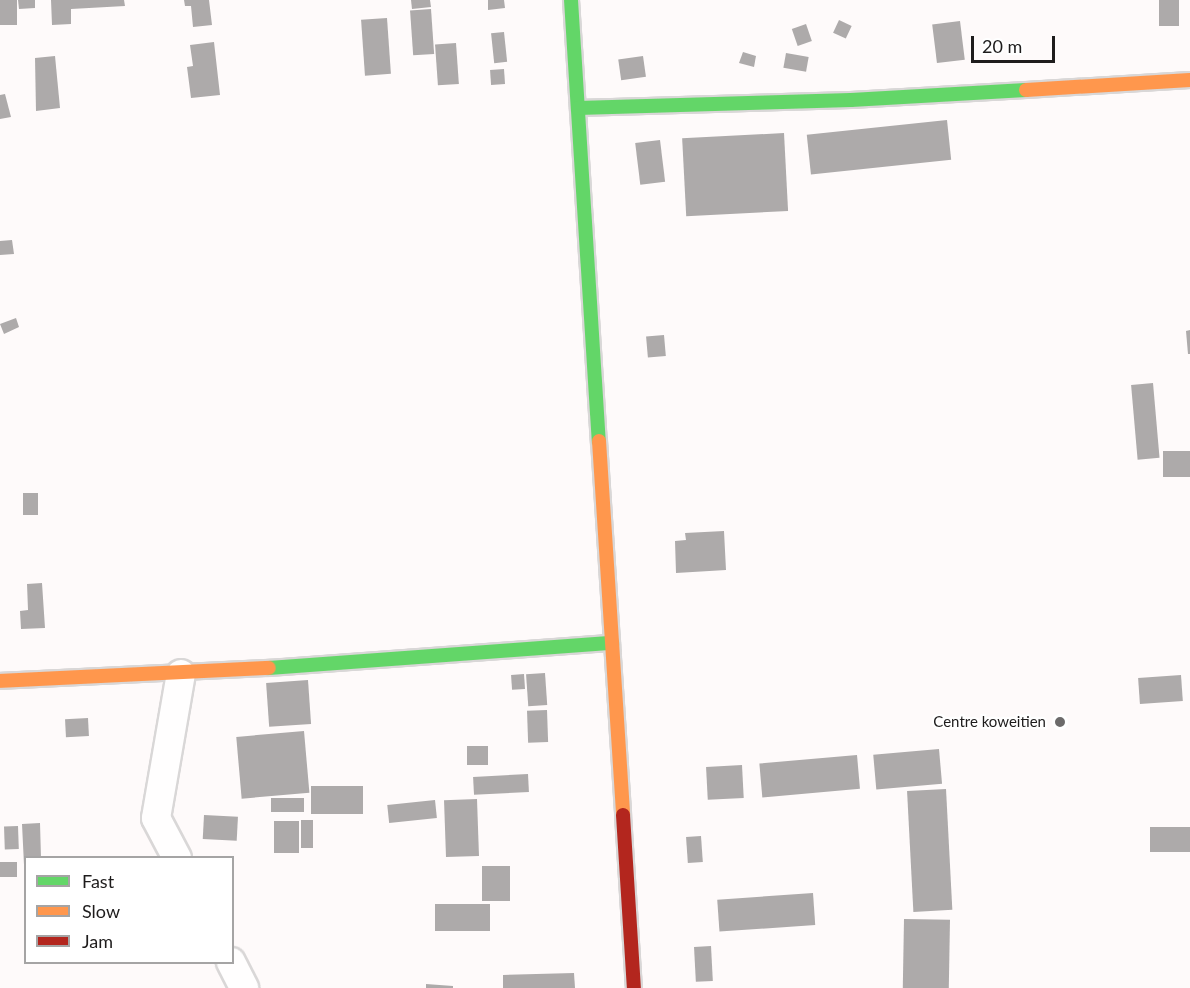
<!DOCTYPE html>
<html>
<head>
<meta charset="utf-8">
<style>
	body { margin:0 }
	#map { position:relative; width:1190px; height:988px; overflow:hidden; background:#fefafa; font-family:Lato,sans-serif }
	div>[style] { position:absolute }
	.building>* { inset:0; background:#adaaaa; transform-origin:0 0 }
	.roads { filter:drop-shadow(2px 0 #d9d7d7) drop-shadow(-2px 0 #d9d7d7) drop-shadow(0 2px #d9d7d7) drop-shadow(0 -2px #d9d7d7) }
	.street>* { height:28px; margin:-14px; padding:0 14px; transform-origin:14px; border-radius:14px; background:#fffefe }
	.fast>* { height:14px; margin:-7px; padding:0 7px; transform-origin:7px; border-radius:7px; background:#63d668 }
	.slow>* { height:14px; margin:-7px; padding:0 7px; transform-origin:7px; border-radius:7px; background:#ff974d }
	.jam>* { height:14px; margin:-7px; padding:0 7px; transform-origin:7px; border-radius:7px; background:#b3261e }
	.dots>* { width:16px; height:16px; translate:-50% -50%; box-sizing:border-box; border:3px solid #fff; border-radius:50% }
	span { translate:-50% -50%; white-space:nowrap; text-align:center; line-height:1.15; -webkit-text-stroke:4.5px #fff; paint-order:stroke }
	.poi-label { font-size:15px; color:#1e1c1c }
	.right { translate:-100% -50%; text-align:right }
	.legend { position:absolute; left:24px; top:856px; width:210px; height:108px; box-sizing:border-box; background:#fff; border:2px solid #a5a4a4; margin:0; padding:8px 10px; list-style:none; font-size:18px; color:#1e1c1c }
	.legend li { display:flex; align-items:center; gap:12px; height:30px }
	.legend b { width:30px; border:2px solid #a5a4a4 }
	.scale { position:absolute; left:971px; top:36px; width:84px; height:27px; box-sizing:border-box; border:3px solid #1e1c1c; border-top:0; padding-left:8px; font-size:18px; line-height:21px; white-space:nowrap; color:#1e1c1c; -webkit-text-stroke:4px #fff; paint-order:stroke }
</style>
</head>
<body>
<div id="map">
	<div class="building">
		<div style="left:0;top:0;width:17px;height:25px"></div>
		<div style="clip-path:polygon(18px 0,35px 0,35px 8px,19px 9px)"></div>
		<div style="clip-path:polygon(51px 0,124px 0,125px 6px,71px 9px,71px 24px,52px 25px)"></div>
		<div style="clip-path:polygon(184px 0,209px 0,212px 25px,193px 27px,191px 6px,185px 6px)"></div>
		<div style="clip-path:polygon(411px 0,430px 0,431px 7px,412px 9px)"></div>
		<div style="clip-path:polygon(488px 0,504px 0,505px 8px,488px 10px)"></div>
		<div style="left:1159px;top:0;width:20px;height:26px"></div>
		<div style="left:431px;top:9px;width:45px;height:21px;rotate:86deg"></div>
		<div style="left:387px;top:18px;width:56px;height:26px;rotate:86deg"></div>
		<div style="left:839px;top:20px;width:14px;height:14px;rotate:25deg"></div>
		<div style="left:960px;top:21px;width:39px;height:28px;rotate:83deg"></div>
		<div style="left:806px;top:24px;width:18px;height:15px;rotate:71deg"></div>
		<div style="left:504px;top:32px;width:30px;height:13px;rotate:84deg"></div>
		<div style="clip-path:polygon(214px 42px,220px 95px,191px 98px,187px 67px,193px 66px,190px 45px)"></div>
		<div style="left:456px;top:43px;width:41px;height:21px;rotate:86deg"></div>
		<div style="clip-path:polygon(743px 52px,756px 56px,754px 67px,739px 63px)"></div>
		<div style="left:786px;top:53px;width:23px;height:15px;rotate:10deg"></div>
		<div style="clip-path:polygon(55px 56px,60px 108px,36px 111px,35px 58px)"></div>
		<div style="left:643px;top:56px;width:21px;height:25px;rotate:82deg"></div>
		<div style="left:504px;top:69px;width:15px;height:14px;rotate:86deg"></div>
		<div style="clip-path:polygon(5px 94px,11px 117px,0 119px,0 95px)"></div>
		<div style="left:947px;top:120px;width:40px;height:141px;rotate:84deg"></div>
		<div style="left:784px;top:133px;width:78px;height:102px;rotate:87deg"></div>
		<div style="left:660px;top:140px;width:42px;height:25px;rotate:83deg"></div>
		<div style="clip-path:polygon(12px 240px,14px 254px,0 255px,0 241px)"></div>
		<div style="clip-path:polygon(16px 318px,19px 327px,4px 334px,0 324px)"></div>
		<div style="clip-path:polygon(1190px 330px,1190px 354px,1188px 354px,1186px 331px)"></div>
		<div style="left:664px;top:335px;width:21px;height:18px;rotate:85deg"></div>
		<div style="left:1153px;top:383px;width:75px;height:22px;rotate:85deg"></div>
		<div style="left:1190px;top:451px;width:26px;height:27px;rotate:90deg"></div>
		<div style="left:38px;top:493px;width:22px;height:15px;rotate:90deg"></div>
		<div style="clip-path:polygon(724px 531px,726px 570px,676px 573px,675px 541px,686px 540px,685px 533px)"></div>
		<div style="clip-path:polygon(42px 583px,45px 628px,21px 629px,20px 611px,28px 610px,27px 584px)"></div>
		<div style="left:545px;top:673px;width:32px;height:19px;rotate:86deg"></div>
		<div style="left:524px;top:674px;width:15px;height:13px;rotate:86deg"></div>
		<div style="left:1181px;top:675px;width:26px;height:43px;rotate:86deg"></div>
		<div style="left:308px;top:680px;width:44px;height:42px;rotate:86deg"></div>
		<div style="left:547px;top:710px;width:32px;height:20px;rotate:88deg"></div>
		<div style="left:88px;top:718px;width:18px;height:23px;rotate:87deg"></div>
		<div style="left:304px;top:731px;width:62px;height:68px;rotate:85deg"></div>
		<div style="left:467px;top:746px;width:21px;height:19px"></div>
		<div style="left:939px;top:749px;width:35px;height:66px;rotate:85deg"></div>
		<div style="left:857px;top:755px;width:34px;height:98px;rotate:85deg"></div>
		<div style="left:742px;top:765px;width:33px;height:36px;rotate:87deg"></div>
		<div style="left:528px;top:774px;width:18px;height:55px;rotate:87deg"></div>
		<div style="left:311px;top:786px;width:52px;height:28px"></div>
		<div style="left:946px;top:789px;width:121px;height:39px;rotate:87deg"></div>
		<div style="left:304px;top:798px;width:14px;height:33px;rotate:90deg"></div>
		<div style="left:477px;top:799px;width:57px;height:33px;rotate:88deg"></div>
		<div style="left:435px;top:800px;width:18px;height:48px;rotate:84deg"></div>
		<div style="left:204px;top:815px;width:34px;height:24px;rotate:3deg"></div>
		<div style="left:301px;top:820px;width:12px;height:28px"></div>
		<div style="left:299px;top:821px;width:32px;height:25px;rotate:90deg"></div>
		<div style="clip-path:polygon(40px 823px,41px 858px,26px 858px,24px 865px,22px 824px)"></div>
		<div style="left:18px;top:826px;width:23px;height:14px;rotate:88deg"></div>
		<div style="left:1190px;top:827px;width:25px;height:40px;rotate:90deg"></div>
		<div style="left:701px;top:836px;width:26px;height:15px;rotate:86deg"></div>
		<div style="left:0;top:862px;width:17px;height:15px"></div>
		<div style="left:482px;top:866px;width:28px;height:35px"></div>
		<div style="left:813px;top:893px;width:32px;height:96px;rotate:86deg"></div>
		<div style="left:435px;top:904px;width:55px;height:27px"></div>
		<div style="left:904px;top:919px;width:46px;height:69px;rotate:1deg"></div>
		<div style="left:711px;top:946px;width:35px;height:17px;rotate:87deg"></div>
		<div style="clip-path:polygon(574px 973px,575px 988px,503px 988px,503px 975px)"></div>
		<div style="clip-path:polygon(426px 984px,453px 986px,453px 988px,426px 988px)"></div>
	</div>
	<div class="roads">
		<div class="street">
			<div style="left:177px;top:858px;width:45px;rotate:-117.7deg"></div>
			<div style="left:156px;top:818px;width:146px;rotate:-80.2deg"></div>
			<div style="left:231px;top:962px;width:29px;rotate:63deg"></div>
		</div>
		<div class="fast">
			<div style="left:571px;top:0;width:442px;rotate:86.4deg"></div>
			<div style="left:578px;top:108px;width:273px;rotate:-1.7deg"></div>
			<div style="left:851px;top:100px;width:175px;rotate:-3.3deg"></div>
			<div style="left:269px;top:668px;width:344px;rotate:-4.2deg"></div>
		</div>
		<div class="slow">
			<div style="left:1026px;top:90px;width:164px;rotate:-3.5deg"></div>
			<div style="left:599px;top:441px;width:375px;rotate:86.3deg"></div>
			<div style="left:0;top:681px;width:269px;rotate:-2.8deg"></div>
		</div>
		<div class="jam">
			<div style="left:623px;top:815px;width:173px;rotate:86.4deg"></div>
		</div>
	</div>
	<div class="dots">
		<div style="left:1060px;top:722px;background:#6c6a6a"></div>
	</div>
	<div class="poi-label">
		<span class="right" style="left:1046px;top:722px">Centre koweitien</span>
	</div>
	<ul class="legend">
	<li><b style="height:8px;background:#63d668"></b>Fast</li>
	<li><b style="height:8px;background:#ff974d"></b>Slow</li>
	<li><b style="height:8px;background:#b3261e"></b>Jam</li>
	</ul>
	<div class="scale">20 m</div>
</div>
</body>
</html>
